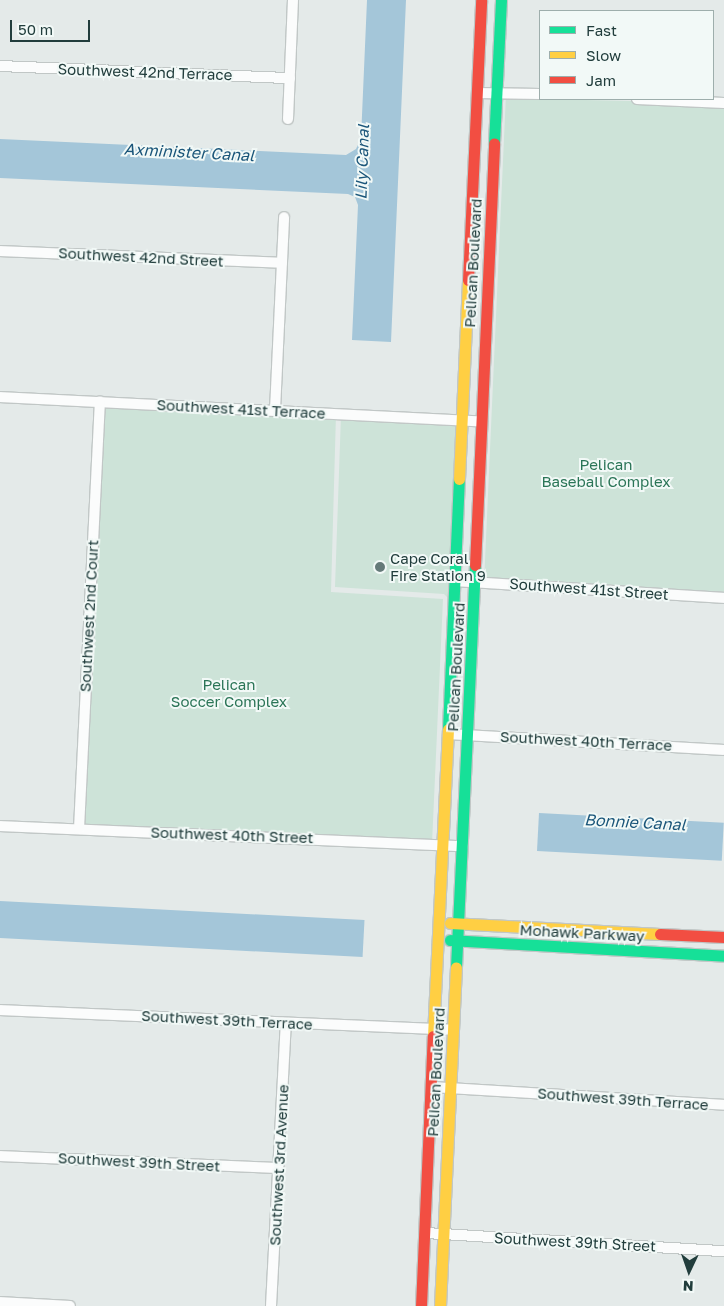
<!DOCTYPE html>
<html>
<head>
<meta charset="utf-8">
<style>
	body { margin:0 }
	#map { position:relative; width:724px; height:1306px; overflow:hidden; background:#e4eae9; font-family:"Golos Text",sans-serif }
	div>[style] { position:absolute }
	.green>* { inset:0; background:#cde3d8 }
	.water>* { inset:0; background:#a4c6d9; transform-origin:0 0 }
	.roads { filter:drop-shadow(1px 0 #c1c7c6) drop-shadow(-1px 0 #c1c7c6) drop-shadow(0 1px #c1c7c6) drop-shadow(0 -1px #c1c7c6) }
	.street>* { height:10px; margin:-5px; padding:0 5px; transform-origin:5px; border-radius:5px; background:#fbfcfc }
	.fast>* { height:11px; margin:-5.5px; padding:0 5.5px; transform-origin:5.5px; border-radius:5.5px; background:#16e098 }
	.slow>* { height:11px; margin:-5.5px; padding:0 5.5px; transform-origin:5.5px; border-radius:5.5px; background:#ffcf43 }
	.jam>* { height:11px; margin:-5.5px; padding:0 5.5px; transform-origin:5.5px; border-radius:5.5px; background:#f24e42 }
	.dots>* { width:14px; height:14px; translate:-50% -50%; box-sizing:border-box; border:2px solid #f2f9f7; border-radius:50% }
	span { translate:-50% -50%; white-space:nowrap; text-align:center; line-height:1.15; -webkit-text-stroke:4px #f2f9f7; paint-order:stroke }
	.street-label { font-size:15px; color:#213d3c }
	.park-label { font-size:15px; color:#2b7557 }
	.poi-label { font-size:15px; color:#213d3c }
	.left { translate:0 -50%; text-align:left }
	.water-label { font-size:16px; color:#1b567a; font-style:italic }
	.legend { position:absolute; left:539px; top:10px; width:175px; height:90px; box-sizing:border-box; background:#f2f9f7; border:1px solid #9eaeac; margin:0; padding:6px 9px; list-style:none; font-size:15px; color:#213d3c }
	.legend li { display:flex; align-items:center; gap:10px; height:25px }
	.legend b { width:25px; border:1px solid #9eaeac }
	.north { position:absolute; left:664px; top:1246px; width:50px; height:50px; -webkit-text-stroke:4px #f2f9f7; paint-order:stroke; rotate:183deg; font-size:14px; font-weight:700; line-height:20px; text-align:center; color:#213d3c }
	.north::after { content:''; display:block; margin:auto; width:18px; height:22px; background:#213d3c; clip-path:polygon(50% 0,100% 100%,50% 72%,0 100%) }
	.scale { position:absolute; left:10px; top:20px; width:80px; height:22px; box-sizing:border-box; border:2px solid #213d3c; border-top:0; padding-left:6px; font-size:15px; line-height:18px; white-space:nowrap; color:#213d3c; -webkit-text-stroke:4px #f2f9f7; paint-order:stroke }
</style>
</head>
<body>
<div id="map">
	<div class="green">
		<div style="clip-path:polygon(506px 94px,540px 99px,724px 103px,724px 598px,484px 583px)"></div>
		<div style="clip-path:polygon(100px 402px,336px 414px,331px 592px,443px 599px,432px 844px,79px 829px)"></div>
		<div style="clip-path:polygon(341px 415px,456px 420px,448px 598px,444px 594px,335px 587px)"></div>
	</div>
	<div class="water">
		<div style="clip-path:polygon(367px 0,406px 0,391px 342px,352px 340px,358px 205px,355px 197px,348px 194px,0 178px,0 139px,346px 155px,356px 149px,361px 138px)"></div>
		<div style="left:539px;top:813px;width:185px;height:38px;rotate:3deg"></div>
		<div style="left:0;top:901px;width:365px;height:37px;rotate:3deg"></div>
	</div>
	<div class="roads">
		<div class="street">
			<div style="left:0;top:66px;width:290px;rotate:2.4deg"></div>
			<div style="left:477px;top:93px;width:63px;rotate:0.9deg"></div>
			<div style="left:637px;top:99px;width:87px;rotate:2.6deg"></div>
			<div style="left:288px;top:119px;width:119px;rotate:-87.6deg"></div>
			<div style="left:0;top:251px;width:282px;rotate:2.4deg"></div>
			<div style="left:0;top:397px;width:482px;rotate:2.9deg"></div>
			<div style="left:275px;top:410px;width:193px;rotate:-87.3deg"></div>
			<div style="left:455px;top:581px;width:270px;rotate:3.6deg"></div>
			<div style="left:448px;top:734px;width:276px;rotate:3.3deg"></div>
			<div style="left:0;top:826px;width:463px;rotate:2.5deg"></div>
			<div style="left:79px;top:829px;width:428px;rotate:-87.2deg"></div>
			<div style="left:0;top:1010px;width:454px;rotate:2.5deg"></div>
			<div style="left:433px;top:1087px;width:292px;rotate:3.5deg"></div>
			<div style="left:0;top:1156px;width:278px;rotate:2.5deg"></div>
			<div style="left:426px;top:1233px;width:299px;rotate:3.5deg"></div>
			<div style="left:0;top:1302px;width:70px;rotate:3.3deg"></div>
			<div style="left:271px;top:1306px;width:282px;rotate:-87deg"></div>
		</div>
		<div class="fast">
			<div style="left:494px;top:143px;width:143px;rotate:-87.2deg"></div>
			<div style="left:448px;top:729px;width:250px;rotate:-87.5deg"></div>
			<div style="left:450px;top:940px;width:274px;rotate:3.3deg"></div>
			<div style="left:456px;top:967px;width:402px;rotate:-87.3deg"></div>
		</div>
		<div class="slow">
			<div style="left:459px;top:479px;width:199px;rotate:-87.4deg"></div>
			<div style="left:450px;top:923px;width:210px;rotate:3deg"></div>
			<div style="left:433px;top:1036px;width:307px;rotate:-87.2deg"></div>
			<div style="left:440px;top:1306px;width:339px;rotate:-87.3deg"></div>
		</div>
		<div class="jam">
			<div style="left:468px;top:280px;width:280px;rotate:-87.3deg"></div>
			<div style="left:475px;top:565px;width:422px;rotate:-87.4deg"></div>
			<div style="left:660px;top:934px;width:64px;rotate:2.7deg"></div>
			<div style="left:421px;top:1306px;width:270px;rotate:-87.5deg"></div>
		</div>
	</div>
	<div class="dots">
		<div style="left:380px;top:567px;background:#657a79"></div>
	</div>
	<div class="street-label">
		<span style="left:145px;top:72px;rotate:2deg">Southwest 42nd Terrace</span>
		<span style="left:141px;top:257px;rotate:3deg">Southwest 42nd Street</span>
		<span style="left:473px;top:263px;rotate:-87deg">Pelican Boulevard</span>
		<span style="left:241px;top:409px;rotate:3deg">Southwest 41st Terrace</span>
		<span style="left:589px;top:589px;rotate:4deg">Southwest 41st Street</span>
		<span style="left:89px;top:616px;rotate:-87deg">Southwest 2nd Court</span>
		<span style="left:456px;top:667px;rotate:-87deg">Pelican Boulevard</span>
		<span style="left:586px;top:741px;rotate:3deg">Southwest 40th Terrace</span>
		<span style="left:232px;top:835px;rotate:2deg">Southwest 40th Street</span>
		<span style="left:582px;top:933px;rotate:3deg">Mohawk Parkway</span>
		<span style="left:227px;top:1020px;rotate:3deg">Southwest 39th Terrace</span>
		<span style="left:436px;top:1072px;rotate:-87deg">Pelican Boulevard</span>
		<span style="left:623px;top:1099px;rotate:4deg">Southwest 39th Terrace</span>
		<span style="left:139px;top:1162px;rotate:3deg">Southwest 39th Street</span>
		<span style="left:279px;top:1165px;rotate:-87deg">Southwest 3rd Avenue</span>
		<span style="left:575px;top:1242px;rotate:3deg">Southwest 39th Street</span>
	</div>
	<div class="park-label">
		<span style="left:606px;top:473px">Pelican<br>Baseball Complex</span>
		<span style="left:229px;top:693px">Pelican<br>Soccer Complex</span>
	</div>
	<div class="poi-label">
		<span class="left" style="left:390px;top:567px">Cape Coral<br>Fire Station 9</span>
	</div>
	<div class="water-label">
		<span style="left:189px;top:152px;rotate:3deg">Axminister Canal</span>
		<span style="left:362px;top:162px;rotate:-88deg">Lily Canal</span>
		<span style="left:635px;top:822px;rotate:3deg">Bonnie Canal</span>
	</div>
	<ul class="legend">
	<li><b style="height:6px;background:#16e098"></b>Fast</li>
	<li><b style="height:6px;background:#ffcf43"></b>Slow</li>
	<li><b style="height:6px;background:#f24e42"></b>Jam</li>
	</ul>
	<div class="north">N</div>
	<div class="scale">50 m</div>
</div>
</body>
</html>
